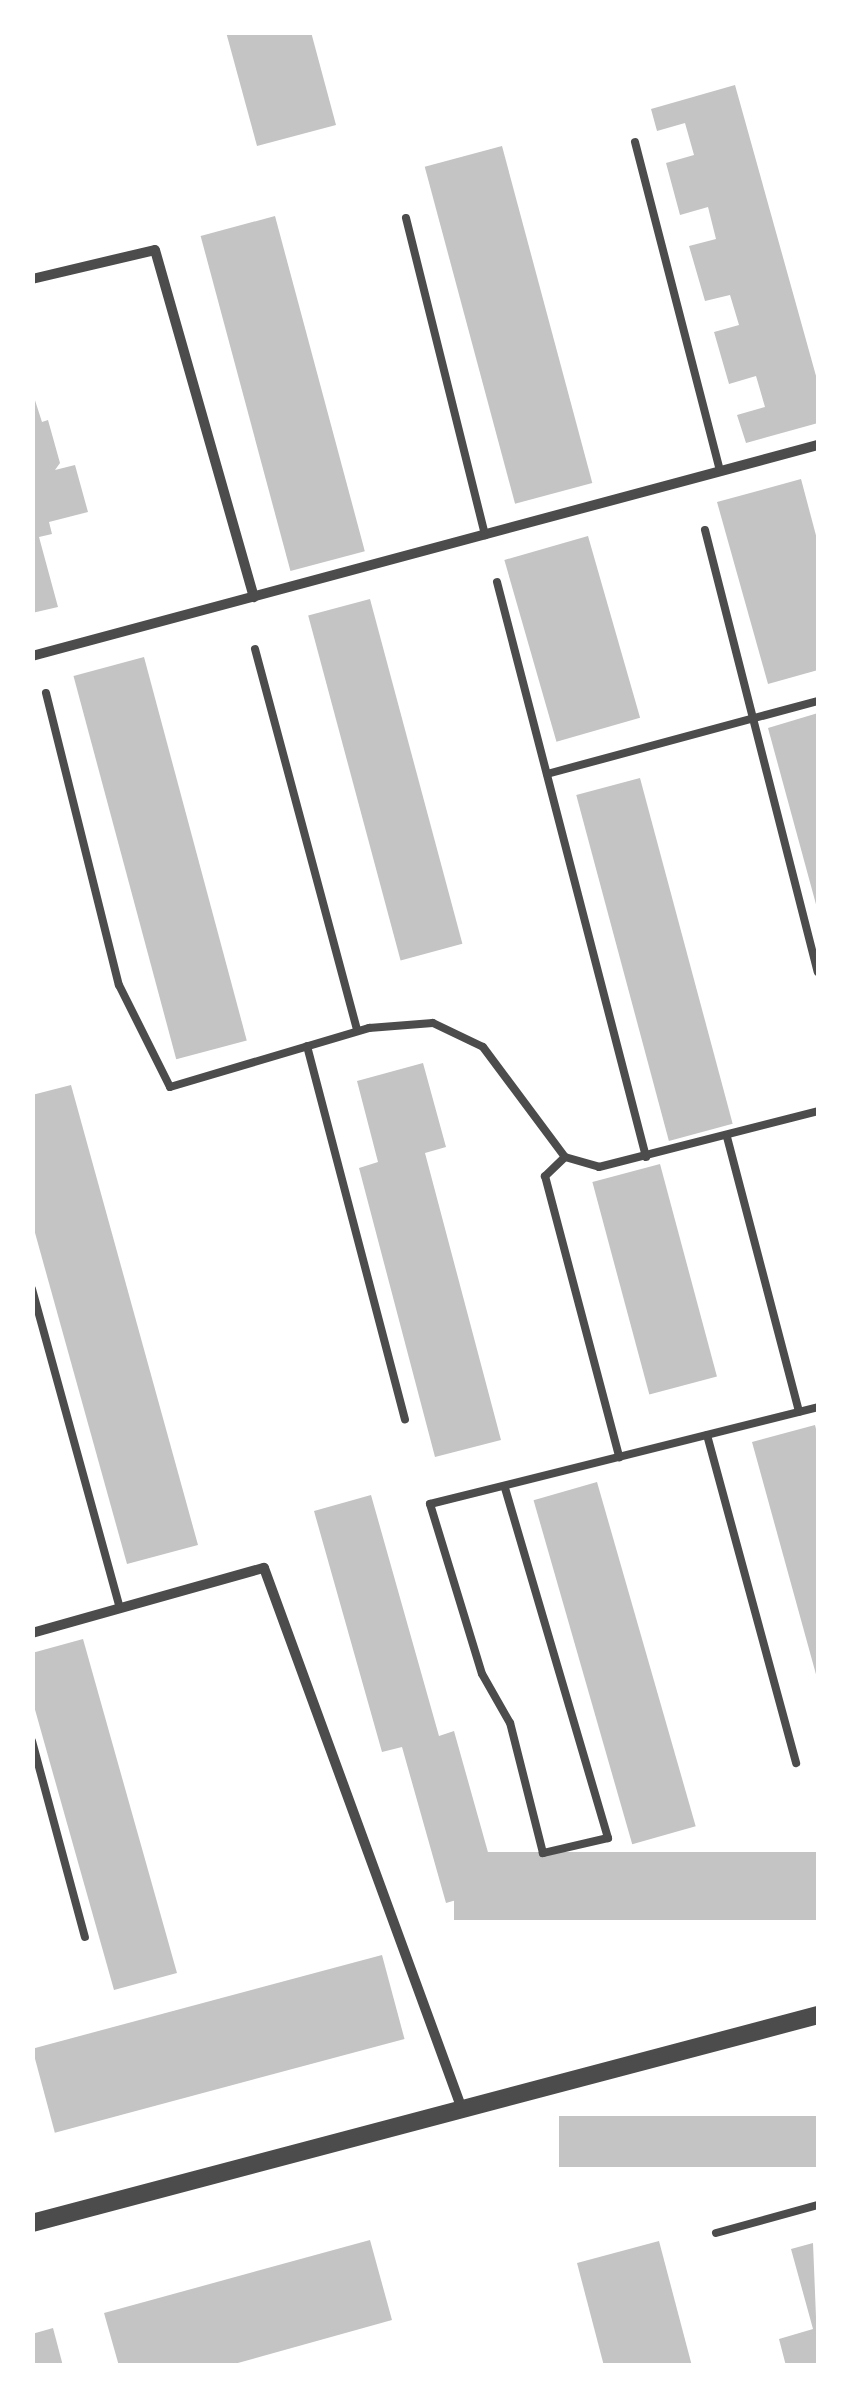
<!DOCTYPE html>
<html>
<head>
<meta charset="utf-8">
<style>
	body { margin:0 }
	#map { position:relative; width:851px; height:2398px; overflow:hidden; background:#fff; font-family:"Public Sans",sans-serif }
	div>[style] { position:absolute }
	.building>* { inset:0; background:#c4c4c4; transform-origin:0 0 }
	.service>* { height:8px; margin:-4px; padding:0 4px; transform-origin:4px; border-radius:4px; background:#4c4c4c }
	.minor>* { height:10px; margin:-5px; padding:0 5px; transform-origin:5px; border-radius:5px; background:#4c4c4c }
	.tertiary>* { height:18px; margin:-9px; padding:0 9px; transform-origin:9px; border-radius:9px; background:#4c4c4c }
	span { translate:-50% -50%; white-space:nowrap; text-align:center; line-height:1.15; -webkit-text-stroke:8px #fff; paint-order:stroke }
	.frame { position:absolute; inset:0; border:35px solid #fff; pointer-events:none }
</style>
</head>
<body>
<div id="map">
	<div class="building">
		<div style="clip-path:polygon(226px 32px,311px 32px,336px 125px,257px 146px)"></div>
		<div style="clip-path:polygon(735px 85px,818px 383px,818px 423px,746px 443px,737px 415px,765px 407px,756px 376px,729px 384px,714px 332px,739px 325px,730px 295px,705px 301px,689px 246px,716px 239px,708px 207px,680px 215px,666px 163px,694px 155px,685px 123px,657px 131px,651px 109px)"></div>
		<div style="left:502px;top:146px;width:349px;height:80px;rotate:75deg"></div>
		<div style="left:275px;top:216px;width:347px;height:77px;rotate:75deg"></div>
		<div style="clip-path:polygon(32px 391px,42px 422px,48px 420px,60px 463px,55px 470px,75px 465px,88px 512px,49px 522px,52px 534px,39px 537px,58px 607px,32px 613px)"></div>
		<div style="clip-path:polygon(801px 479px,818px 543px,818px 670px,768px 684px,717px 502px)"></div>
		<div style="left:588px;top:536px;width:189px;height:87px;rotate:74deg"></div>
		<div style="left:370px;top:599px;width:357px;height:64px;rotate:75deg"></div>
		<div style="left:144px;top:657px;width:397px;height:73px;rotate:75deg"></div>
		<div style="clip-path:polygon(818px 713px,818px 907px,817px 908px,768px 728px)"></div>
		<div style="left:640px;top:778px;width:358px;height:66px;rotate:75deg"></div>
		<div style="clip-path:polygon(423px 1063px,446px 1147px,425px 1153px,501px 1440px,435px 1457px,359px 1168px,378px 1162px,357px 1081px)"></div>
		<div style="clip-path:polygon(71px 1085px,198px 1545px,127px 1564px,32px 1222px,32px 1095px)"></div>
		<div style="left:660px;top:1164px;width:220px;height:70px;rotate:75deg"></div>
		<div style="clip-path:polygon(815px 1425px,818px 1437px,817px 1678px,752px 1442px)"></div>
		<div style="left:597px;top:1482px;width:358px;height:66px;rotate:74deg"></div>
		<div style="clip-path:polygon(371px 1495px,439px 1736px,454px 1731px,498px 1888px,446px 1903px,402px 1747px,382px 1752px,314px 1511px)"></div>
		<div style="clip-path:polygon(83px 1639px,177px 1973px,114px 1990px,32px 1699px,32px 1653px)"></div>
		<div style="left:818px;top:1852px;width:68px;height:364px;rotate:90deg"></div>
		<div style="left:382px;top:1955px;width:87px;height:362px;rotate:75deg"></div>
		<div style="left:818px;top:2116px;width:51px;height:259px;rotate:90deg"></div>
		<div style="clip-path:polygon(370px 2240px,392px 2320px,227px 2366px,119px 2366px,104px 2313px)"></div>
		<div style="clip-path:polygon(659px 2241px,692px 2366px,604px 2366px,577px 2263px)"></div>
		<div style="clip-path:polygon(813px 2243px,818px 2366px,786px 2366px,779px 2339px,813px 2329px,791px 2249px)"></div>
		<div style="clip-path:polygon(53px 2328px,63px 2366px,32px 2366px,32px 2334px)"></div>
	</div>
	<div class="service">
		<div style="left:635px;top:142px;width:340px;rotate:75.5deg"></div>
		<div style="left:406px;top:218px;width:327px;rotate:76deg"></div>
		<div style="left:705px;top:530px;width:456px;rotate:75.7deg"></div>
		<div style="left:497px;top:582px;width:594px;rotate:75.47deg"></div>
		<div style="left:255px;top:649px;width:395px;rotate:75deg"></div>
		<div style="left:46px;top:693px;width:301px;rotate:76deg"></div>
		<div style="left:119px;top:985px;width:114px;rotate:63.4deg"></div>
		<div style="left:170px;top:1087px;width:208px;rotate:-16.5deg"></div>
		<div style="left:369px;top:1028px;width:64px;rotate:-4.5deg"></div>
		<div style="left:433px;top:1023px;width:55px;rotate:25.6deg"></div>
		<div style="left:483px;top:1047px;width:137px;rotate:53.3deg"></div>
		<div style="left:565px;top:1157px;width:35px;rotate:16deg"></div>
		<div style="left:599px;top:1167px;width:226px;rotate:-14.3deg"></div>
		<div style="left:547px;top:774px;width:281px;rotate:-15.1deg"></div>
		<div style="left:307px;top:1046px;width:386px;rotate:75.3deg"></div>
		<div style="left:727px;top:1137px;width:284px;rotate:75.3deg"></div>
		<div style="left:565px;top:1157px;width:28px;rotate:136deg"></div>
		<div style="left:545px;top:1176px;width:291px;rotate:75.2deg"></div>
		<div style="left:32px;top:1289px;width:331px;rotate:74.6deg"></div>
		<div style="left:707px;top:1435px;width:340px;rotate:74.8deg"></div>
		<div style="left:505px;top:1488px;width:365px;rotate:73.6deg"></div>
		<div style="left:608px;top:1838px;width:67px;rotate:167deg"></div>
		<div style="left:543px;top:1853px;width:134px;rotate:-104.2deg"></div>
		<div style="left:510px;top:1723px;width:56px;rotate:-119.7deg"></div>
		<div style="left:482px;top:1674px;width:178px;rotate:-107deg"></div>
		<div style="left:430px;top:1504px;width:400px;rotate:-14deg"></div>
		<div style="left:32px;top:1741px;width:203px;rotate:74.9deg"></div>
		<div style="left:716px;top:2233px;width:106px;rotate:-15.4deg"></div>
	</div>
	<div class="minor">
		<div style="left:32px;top:279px;width:126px;rotate:-13.3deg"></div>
		<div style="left:155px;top:250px;width:361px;rotate:74.1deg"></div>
		<div style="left:32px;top:656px;width:814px;rotate:-15.03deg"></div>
		<div style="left:32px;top:1633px;width:241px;rotate:-15.7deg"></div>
		<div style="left:264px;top:1568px;width:576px;rotate:69.9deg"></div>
	</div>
	<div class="tertiary">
		<div style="left:32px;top:2223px;width:813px;rotate:-14.82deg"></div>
	</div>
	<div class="frame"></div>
</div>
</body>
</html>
